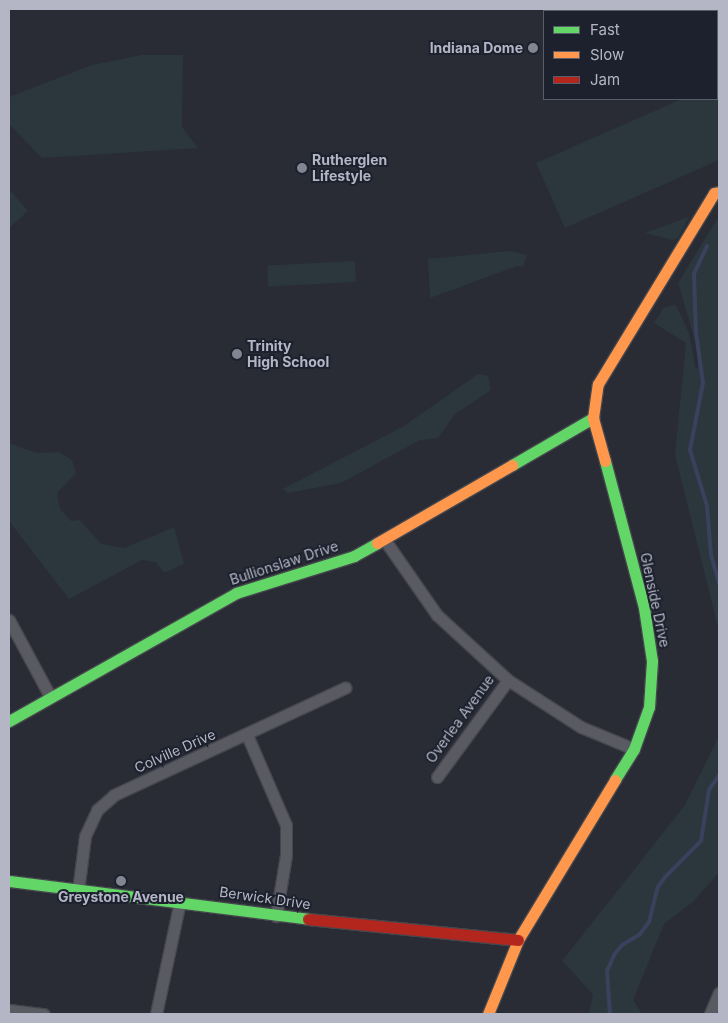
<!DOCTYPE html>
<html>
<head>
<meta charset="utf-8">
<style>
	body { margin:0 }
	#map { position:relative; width:728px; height:1023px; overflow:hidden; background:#292c34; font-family:Inter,sans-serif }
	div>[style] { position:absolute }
	.green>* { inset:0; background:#2b373d; transform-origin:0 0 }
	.stream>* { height:4px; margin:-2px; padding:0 2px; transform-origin:2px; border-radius:2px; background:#3a415c }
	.roads { filter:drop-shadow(1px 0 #45474d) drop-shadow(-1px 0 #45474d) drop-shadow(0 1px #45474d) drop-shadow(0 -1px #45474d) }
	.street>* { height:11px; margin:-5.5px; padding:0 5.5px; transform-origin:5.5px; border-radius:5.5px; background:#595a62 }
	.fast>* { height:11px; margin:-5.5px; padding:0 5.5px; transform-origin:5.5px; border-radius:5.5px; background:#63d668 }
	.slow>* { height:11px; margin:-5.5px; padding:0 5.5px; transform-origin:5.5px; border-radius:5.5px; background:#ff974d }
	.jam>* { height:11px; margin:-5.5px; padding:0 5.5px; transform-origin:5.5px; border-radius:5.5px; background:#b3261e }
	.dots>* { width:14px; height:14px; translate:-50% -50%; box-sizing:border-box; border:2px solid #1d212e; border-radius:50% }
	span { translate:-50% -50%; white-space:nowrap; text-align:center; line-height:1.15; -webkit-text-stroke:4px #1d212e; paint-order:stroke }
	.poi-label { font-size:14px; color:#b4b6c5; font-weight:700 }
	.right { translate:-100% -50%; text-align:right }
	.left { translate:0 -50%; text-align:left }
	.street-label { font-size:14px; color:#b4b6c5 }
	.frame { position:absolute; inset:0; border:10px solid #b4b6c5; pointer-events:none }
	.legend { position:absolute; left:543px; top:10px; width:175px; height:90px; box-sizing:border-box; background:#1d212e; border:1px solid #595d6a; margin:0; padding:6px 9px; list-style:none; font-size:15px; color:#b4b6c5 }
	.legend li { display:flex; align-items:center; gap:10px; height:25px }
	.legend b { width:25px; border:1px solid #595d6a }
</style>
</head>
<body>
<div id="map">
	<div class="green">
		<div style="clip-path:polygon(142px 55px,183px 55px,182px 127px,198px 148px,42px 158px,9px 124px,9px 97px,92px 65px)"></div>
		<div style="clip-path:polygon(719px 82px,719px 160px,565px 228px,536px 163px,682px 99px,717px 99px)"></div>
		<div style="clip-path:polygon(9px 189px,28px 211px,9px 228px)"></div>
		<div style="clip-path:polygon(719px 216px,719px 631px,675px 455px,686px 343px,654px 323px,664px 307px,676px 305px,689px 333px,696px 370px,701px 360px,678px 283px)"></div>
		<div style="clip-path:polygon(689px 217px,678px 238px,673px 240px,645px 233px)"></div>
		<div style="clip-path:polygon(511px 251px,527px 255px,523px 267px,517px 266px,430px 298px,428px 259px)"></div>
		<div style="left:355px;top:261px;width:21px;height:88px;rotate:87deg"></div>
		<div style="clip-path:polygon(478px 374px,488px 376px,491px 390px,454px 415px,438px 438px,420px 440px,341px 483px,288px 493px,283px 489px,404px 426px)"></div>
		<div style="clip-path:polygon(9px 443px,37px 453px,59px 452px,72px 460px,76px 473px,57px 493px,60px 509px,71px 521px,80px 520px,101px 544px,125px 548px,174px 527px,184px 564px,164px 573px,156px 562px,142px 560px,69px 599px,9px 521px)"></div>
		<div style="clip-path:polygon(719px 736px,719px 872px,694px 901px,664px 924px,633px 1000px,642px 1014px,589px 1014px,593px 994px,562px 961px,685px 805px)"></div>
	</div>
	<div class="stream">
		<div style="left:707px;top:246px;width:31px;rotate:115deg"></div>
		<div style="left:694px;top:274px;width:59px;rotate:88.1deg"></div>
		<div style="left:696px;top:333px;width:50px;rotate:82deg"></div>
		<div style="left:703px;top:383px;width:68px;rotate:101deg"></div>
		<div style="left:690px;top:450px;width:59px;rotate:73.1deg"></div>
		<div style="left:707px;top:506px;width:49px;rotate:85.3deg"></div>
		<div style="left:711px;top:555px;width:29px;rotate:74deg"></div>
		<div style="left:610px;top:1014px;width:43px;rotate:-94deg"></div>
		<div style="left:607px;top:971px;width:17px;rotate:-66deg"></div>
		<div style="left:614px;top:955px;width:13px;rotate:-51deg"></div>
		<div style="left:622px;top:945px;width:21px;rotate:-31deg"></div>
		<div style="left:640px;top:934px;width:15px;rotate:-53deg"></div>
		<div style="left:649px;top:922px;width:36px;rotate:-76deg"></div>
		<div style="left:658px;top:887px;width:12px;rotate:-55deg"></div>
		<div style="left:665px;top:877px;width:51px;rotate:-45deg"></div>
		<div style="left:701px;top:841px;width:52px;rotate:-81.1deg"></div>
		<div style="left:709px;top:790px;width:18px;rotate:-56deg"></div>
	</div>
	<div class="roads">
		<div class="street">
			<div style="left:384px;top:539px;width:93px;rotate:55.1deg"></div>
			<div style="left:437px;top:615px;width:96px;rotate:42.5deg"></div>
			<div style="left:508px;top:680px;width:87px;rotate:32.8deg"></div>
			<div style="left:581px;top:727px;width:57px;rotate:22.5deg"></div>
			<div style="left:9px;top:620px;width:86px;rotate:61.7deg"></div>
			<div style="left:247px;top:735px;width:98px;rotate:66.6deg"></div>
			<div style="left:286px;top:825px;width:30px;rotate:90deg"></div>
			<div style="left:286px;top:855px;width:62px;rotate:99.3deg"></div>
			<div style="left:437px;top:777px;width:120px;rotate:-53.8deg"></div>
			<div style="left:78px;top:891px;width:55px;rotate:-82.7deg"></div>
			<div style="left:85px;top:836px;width:29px;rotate:-65deg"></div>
			<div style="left:97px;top:810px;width:23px;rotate:-41deg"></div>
			<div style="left:114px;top:795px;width:255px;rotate:-24.9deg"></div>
			<div style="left:9px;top:1010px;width:35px;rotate:7deg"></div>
			<div style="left:156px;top:1014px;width:116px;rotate:-78deg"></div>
			<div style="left:710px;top:1014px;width:23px;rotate:-67deg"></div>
		</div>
		<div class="fast">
			<div style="left:605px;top:461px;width:152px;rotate:75.1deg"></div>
			<div style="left:644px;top:608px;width:54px;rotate:81.4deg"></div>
			<div style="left:652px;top:661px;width:46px;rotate:93.7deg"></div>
			<div style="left:649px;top:707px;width:45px;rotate:109.7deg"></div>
			<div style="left:634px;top:749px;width:36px;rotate:122deg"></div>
			<div style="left:512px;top:465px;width:94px;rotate:-30.1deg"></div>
			<div style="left:9px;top:721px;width:261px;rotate:-29.4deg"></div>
			<div style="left:236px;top:593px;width:124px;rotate:-17.4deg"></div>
			<div style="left:354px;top:556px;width:26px;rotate:-29deg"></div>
			<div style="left:9px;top:881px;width:301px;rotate:7.2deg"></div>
		</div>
		<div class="slow">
			<div style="left:605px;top:461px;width:45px;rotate:-105.6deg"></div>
			<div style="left:593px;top:418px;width:34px;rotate:-82deg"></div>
			<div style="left:598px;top:384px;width:223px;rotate:-58.7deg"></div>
			<div style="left:714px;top:193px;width:5px;rotate:-11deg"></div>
			<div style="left:377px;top:543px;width:156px;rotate:-30deg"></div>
			<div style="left:488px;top:1014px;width:80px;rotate:-67.9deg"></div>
			<div style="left:518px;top:940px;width:187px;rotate:-58.8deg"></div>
		</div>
		<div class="jam">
			<div style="left:308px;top:919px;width:211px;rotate:5.7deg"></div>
		</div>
	</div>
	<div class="dots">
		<div style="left:533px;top:48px;background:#838692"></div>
		<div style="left:302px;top:168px;background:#838692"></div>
		<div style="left:237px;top:354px;background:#838692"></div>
		<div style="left:121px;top:881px;background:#838692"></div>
	</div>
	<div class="poi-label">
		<span class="right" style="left:523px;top:48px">Indiana Dome</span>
		<span class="left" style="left:312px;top:168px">Rutherglen<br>Lifestyle</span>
		<span class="left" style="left:247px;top:354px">Trinity<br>High School</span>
		<span style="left:121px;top:897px">Greystone Avenue</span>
	</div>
	<div class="street-label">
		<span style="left:284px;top:563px;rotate:-18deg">Bullionslaw Drive</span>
		<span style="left:655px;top:600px;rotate:78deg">Glenside Drive</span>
		<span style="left:460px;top:719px;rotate:-54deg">Overlea Avenue</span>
		<span style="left:175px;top:751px;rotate:-24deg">Colville Drive</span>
		<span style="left:265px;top:898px;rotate:8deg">Berwick Drive</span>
	</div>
	<div class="frame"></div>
	<ul class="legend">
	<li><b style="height:6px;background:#63d668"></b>Fast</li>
	<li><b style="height:6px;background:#ff974d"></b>Slow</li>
	<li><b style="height:6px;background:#b3261e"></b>Jam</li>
	</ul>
</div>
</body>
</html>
